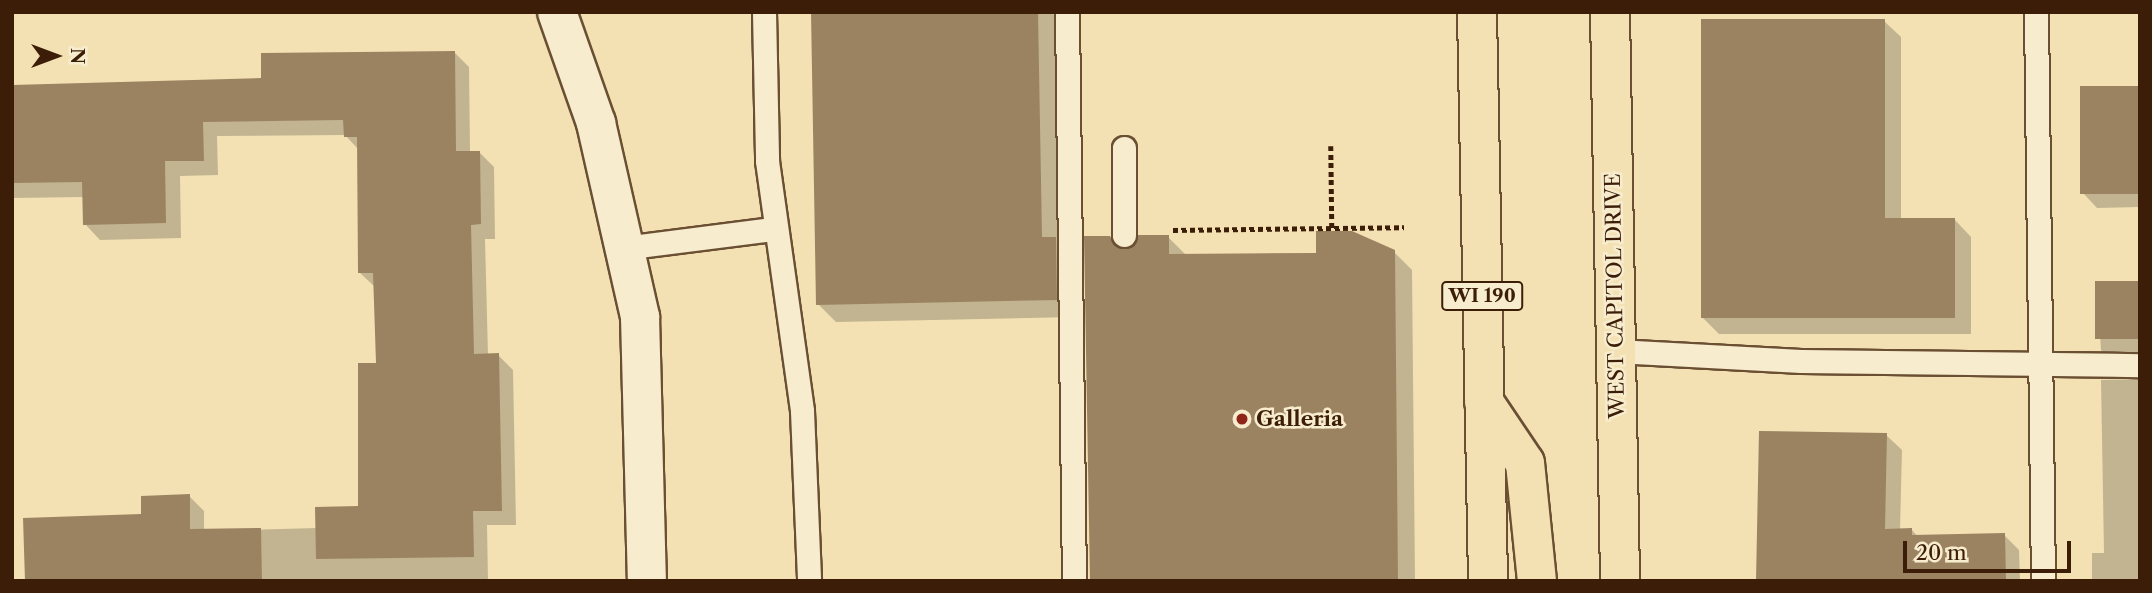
<!DOCTYPE html>
<html>
<head>
<meta charset="utf-8">
<style>
	body { margin:0 }
	#map { position:relative; width:2152px; height:593px; overflow:hidden; background:#f3e1b4; font-family:"Libre Caslon Text",serif }
	div>[style] { position:absolute }
	.shadow>* { inset:0; background:#0003 }
	.building>* { inset:0; background:#9b8361; transform-origin:0 0 }
	.path>* { height:4.5px; margin-top:-2.25px; transform-origin:0; background:repeating-linear-gradient(90deg,#3c1e08 0 5px,transparent 0 8.5px) }
	.roads { filter:drop-shadow(2px 0 #6a4f33) drop-shadow(-2px 0 #6a4f33) drop-shadow(0 2px #6a4f33) drop-shadow(0 -2px #6a4f33) }
	.lane>* { height:23px; margin:-11.5px; padding:0 11.5px; transform-origin:11.5px; border-radius:11.5px; background:#f7ecce }
	.street>* { height:38px; margin:-19px; padding:0 19px; transform-origin:19px; border-radius:19px; background:#f7ecce }
	.primary>* { height:38px; margin:-19px; padding:0 19px; transform-origin:19px; border-radius:19px; background:#f3e1b4 }
	.dots>* { width:19px; height:19px; translate:-50% -50%; box-sizing:border-box; border:4px solid #f7ecce; border-radius:50% }
	span { translate:-50% -50%; white-space:nowrap; text-align:center; line-height:1.15; -webkit-text-stroke:5px #f7ecce; paint-order:stroke }
	.shield-label span { padding:2px 5px; background:#f7ecce; border:2px solid; border-radius:5px; -webkit-text-stroke-width:0 }
	.shield-label { font-size:19px; color:#3c1e08; font-weight:700 }
	.street-label { font-size:21px; color:#3c1e08 }
	.poi-label { font-size:21px; color:#3c1e08; font-weight:700 }
	.left { translate:0 -50%; text-align:left }
	.frame { position:absolute; inset:0; border:14px solid #3c1e08; pointer-events:none }
	.north { position:absolute; left:21px; top:21px; width:70px; height:70px; -webkit-text-stroke:5px #f7ecce; paint-order:stroke; rotate:90deg; font-size:19px; font-weight:700; line-height:28px; text-align:center; color:#3c1e08 }
	.north::after { content:''; display:block; margin:auto; width:24px; height:32px; background:#3c1e08; clip-path:polygon(50% 0,100% 100%,50% 72%,0 100%) }
	.scale { position:absolute; left:1903px; top:541px; width:168px; height:32px; box-sizing:border-box; border:4px solid #3c1e08; border-top:0; padding-left:9px; font-size:21px; line-height:24px; white-space:nowrap; color:#3c1e08; -webkit-text-stroke:5px #f7ecce; paint-order:stroke }
</style>
</head>
<body>
<div id="map">
	<div class="shadow">
		<div style="clip-path:polygon(813px 12px,1051px 12px,1055px 16px,1059px 242px,1074px 317px,836px 322px,818px 304px)"></div>
		<div style="clip-path:polygon(1884px 21px,1901px 37px,1901px 220px,1955px 220px,1971px 237px,1971px 334px,1719px 334px,1703px 318px)"></div>
		<div style="clip-path:polygon(454px 52px,469px 67px,470px 152px,479px 152px,494px 167px,495px 239px,485px 239px,488px 355px,498px 355px,513px 370px,516px 525px,487px 525px,488px 581px,26px 581px,189px 496px,204px 511px,204px 531px,317px 528px,359px 508px,378px 364px,375px 287px,359px 272px,358px 149px,345px 135px,217px 136px,218px 175px,180px 176px,181px 238px,100px 240px,85px 224px,84px 197px,12px 198px,12px 86px,263px 79px)"></div>
		<div style="clip-path:polygon(2140px 87px,2140px 207px,2097px 208px,2084px 194px)"></div>
		<div style="clip-path:polygon(1109px 237px,1122px 250px,1168px 237px,1186px 255px,1394px 252px,1412px 270px,1415px 581px,1091px 581px)"></div>
		<div style="clip-path:polygon(2097px 283px,2140px 283px,2140px 364px,2114px 363px,2101px 350px)"></div>
		<div style="clip-path:polygon(2140px 379px,2140px 581px,2092px 581px,2092px 553px,2104px 553px,2101px 380px)"></div>
		<div style="clip-path:polygon(1886px 435px,1902px 450px,1900px 530px,1912px 530px,1918px 537px,2004px 535px,2019px 550px,2020px 581px,1760px 581px)"></div>
	</div>
	<div class="building">
		<div style="clip-path:polygon(811px 12px,1038px 12px,1042px 237px,1056px 237px,1057px 300px,816px 305px)"></div>
		<div style="clip-path:polygon(1701px 19px,1885px 19px,1885px 218px,1955px 218px,1955px 318px,1701px 318px)"></div>
		<div style="clip-path:polygon(455px 51px,456px 151px,480px 151px,481px 224px,471px 225px,474px 354px,499px 353px,502px 511px,473px 511px,474px 557px,316px 559px,315px 507px,358px 506px,358px 363px,376px 363px,373px 273px,358px 273px,357px 137px,344px 137px,343px 120px,203px 122px,204px 161px,165px 161px,166px 223px,83px 225px,82px 182px,12px 183px,12px 85px,261px 78px,261px 53px)"></div>
		<div style="left:2140px;top:86px;width:108px;height:60px;rotate:90deg"></div>
		<div style="clip-path:polygon(1316px 231px,1352px 231px,1395px 250px,1398px 581px,1090px 581px,1084px 236px,1110px 236px,1116px 247px,1125px 249px,1138px 235px,1169px 235px,1169px 254px,1316px 253px)"></div>
		<div style="left:2095px;top:281px;width:45px;height:58px"></div>
		<div style="clip-path:polygon(1759px 431px,1887px 433px,1885px 529px,1912px 528px,1912px 535px,2005px 533px,2006px 581px,1756px 581px)"></div>
		<div style="clip-path:polygon(190px 494px,190px 529px,261px 528px,262px 581px,25px 581px,23px 518px,141px 514px,141px 496px)"></div>
	</div>
	<div class="path">
		<div style="left:1331px;top:146px;width:82px;rotate:89.3deg"></div>
		<div style="left:1173px;top:230px;width:231px;rotate:-0.7deg"></div>
	</div>
	<div class="roads">
		<div class="lane">
			<div style="left:764px;top:12px;width:149px;rotate:88.8deg"></div>
			<div style="left:767px;top:161px;width:252px;rotate:82deg"></div>
			<div style="left:802px;top:411px;width:170px;rotate:87.6deg"></div>
			<div style="left:1067px;top:12px;width:569px;rotate:89.3deg"></div>
			<div style="left:2036px;top:12px;width:569px;rotate:89.3deg"></div>
			<div style="left:1124px;top:148px;width:87px;rotate:90deg"></div>
			<div style="left:624px;top:248px;width:150px;rotate:-7.3deg"></div>
			<div style="left:1616px;top:351px;width:185px;rotate:3.1deg"></div>
			<div style="left:1801px;top:361px;width:339px;rotate:0.7deg"></div>
		</div>
		<div class="street">
			<div style="left:557px;top:12px;width:118px;rotate:70.6deg"></div>
			<div style="left:596px;top:123px;width:199px;rotate:77.2deg"></div>
			<div style="left:640px;top:317px;width:264px;rotate:88.5deg"></div>
		</div>
		<div class="primary">
			<div style="left:1477px;top:12px;width:569px;rotate:88.89deg"></div>
			<div style="left:1610px;top:12px;width:569px;rotate:88.99deg"></div>
			<div style="left:1484px;top:402px;width:73px;rotate:56.1deg"></div>
			<div style="left:1525px;top:463px;width:119px;rotate:84.2deg"></div>
		</div>
	</div>
	<div class="dots">
		<div style="left:1242px;top:419px;background:#8f2418"></div>
	</div>
	<div class="shield-label">
		<span style="left:1482px;top:296px">WI 190</span>
	</div>
	<div class="street-label">
		<span style="left:1615px;top:296px;rotate:-91deg">WEST CAPITOL DRIVE</span>
	</div>
	<div class="poi-label">
		<span class="left" style="left:1256px;top:419px">Galleria</span>
	</div>
	<div class="frame"></div>
	<div class="north">N</div>
	<div class="scale">20 m</div>
</div>
</body>
</html>
